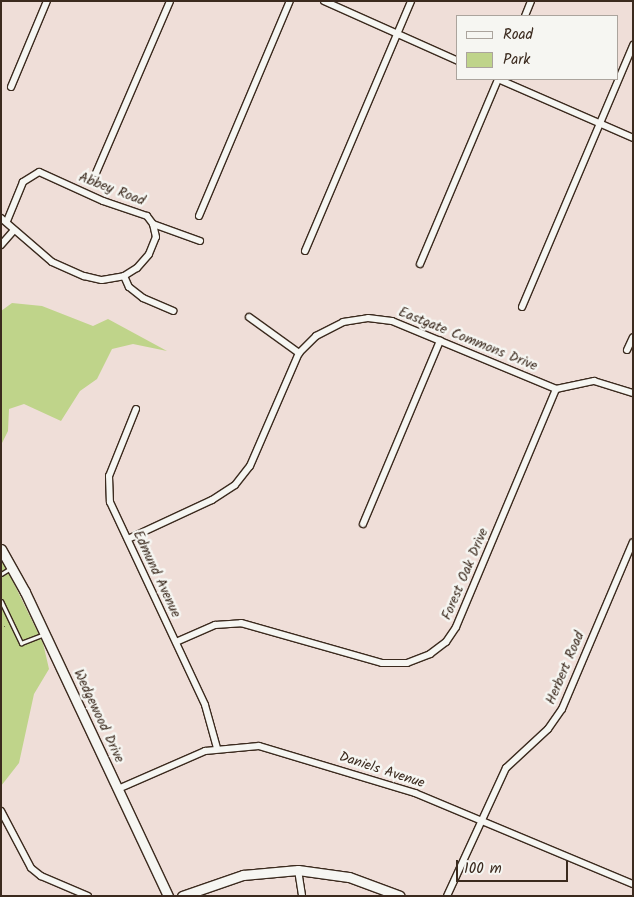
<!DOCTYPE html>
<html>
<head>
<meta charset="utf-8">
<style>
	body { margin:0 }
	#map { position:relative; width:634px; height:897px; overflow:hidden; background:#efded8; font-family:Kalam,sans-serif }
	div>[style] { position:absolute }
	.green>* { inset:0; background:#bfd48a }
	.path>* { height:1px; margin-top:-0.5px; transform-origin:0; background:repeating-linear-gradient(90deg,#3b2a1e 0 1px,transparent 0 5px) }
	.roads { filter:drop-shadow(1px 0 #3b2a1e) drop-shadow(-1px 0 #3b2a1e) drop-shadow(0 1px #3b2a1e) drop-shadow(0 -1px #3b2a1e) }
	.lane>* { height:3px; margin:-1.5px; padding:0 1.5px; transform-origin:1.5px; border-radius:1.5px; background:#f6f6f2 }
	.street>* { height:6px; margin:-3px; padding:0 3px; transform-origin:3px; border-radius:3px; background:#f6f6f2 }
	.secondary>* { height:9px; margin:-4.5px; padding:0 4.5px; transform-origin:4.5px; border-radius:4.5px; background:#f6f6f2 }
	span { translate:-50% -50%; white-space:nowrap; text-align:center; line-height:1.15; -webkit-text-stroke:5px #f6f6f2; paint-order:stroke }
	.street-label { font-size:14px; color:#3b2a1e }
	.frame { position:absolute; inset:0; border:2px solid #3b2a1e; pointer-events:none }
	.legend { position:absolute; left:456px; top:15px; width:162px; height:65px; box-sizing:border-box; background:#f6f6f2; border:1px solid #aba49d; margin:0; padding:6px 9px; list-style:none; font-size:15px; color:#3b2a1e }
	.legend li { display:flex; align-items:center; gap:10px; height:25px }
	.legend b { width:25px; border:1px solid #aba49d }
	.scale { position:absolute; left:456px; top:860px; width:112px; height:22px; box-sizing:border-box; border:2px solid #3b2a1e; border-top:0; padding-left:6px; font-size:15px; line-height:18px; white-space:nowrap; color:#3b2a1e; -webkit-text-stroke:4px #f6f6f2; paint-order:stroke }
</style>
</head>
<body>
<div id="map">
	<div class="green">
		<div style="clip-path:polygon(12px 303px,42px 306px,93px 326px,108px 319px,167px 351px,133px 344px,112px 349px,97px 379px,80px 391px,61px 421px,24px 404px,9px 409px,8px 431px,1px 445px,1px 311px)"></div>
		<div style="clip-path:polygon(1px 557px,43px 643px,49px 669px,34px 694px,19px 763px,1px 786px)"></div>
	</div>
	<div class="path">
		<div style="left:1px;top:630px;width:7px;rotate:-45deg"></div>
	</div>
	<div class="roads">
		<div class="lane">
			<div style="left:1px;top:574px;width:9px;rotate:-32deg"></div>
			<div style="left:1px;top:601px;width:47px;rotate:64.5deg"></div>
			<div style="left:21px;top:643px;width:26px;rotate:-21deg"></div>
		</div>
		<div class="street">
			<div style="left:324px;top:1px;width:147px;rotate:24.1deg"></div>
			<div style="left:525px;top:16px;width:16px;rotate:-68deg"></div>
			<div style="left:498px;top:79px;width:147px;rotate:23.6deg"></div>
			<div style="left:11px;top:87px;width:93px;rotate:-67.3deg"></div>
			<div style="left:96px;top:173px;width:187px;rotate:-66.7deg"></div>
			<div style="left:199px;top:216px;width:233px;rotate:-67.1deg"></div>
			<div style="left:1px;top:218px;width:67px;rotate:40.8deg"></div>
			<div style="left:52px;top:262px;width:35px;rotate:24deg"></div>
			<div style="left:84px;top:276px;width:18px;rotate:13deg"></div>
			<div style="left:102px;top:280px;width:22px;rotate:-10deg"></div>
			<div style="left:124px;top:276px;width:15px;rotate:-32deg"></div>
			<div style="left:137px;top:268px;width:18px;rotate:-49deg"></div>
			<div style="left:149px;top:254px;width:18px;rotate:-68deg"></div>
			<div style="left:156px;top:237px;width:13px;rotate:-103deg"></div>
			<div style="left:153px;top:224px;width:10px;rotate:-127deg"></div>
			<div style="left:147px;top:216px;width:46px;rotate:-161.2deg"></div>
			<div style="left:103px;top:201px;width:70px;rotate:-155.6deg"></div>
			<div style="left:39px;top:172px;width:19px;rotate:148deg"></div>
			<div style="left:23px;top:182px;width:42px;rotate:112.3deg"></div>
			<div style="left:153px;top:224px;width:50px;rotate:19.9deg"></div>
			<div style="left:1px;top:245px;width:18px;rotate:-49deg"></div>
			<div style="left:305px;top:251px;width:272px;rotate:-67deg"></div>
			<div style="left:420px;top:264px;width:201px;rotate:-67.1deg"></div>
			<div style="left:124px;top:276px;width:12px;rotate:66deg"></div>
			<div style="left:129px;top:287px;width:18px;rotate:38deg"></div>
			<div style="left:143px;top:298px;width:33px;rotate:23deg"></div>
			<div style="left:522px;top:307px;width:285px;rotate:-67deg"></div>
			<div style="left:249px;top:317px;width:62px;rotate:35.8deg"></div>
			<div style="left:627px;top:350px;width:14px;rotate:-65deg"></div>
			<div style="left:136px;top:409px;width:72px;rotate:111.9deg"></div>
			<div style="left:109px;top:476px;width:26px;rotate:88deg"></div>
			<div style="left:110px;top:502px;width:224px;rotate:64.9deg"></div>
			<div style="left:205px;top:705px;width:45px;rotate:74.4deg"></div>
			<div style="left:363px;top:524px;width:199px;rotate:-67.2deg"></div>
			<div style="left:128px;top:539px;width:93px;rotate:-24.9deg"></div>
			<div style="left:212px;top:500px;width:27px;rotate:-33deg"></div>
			<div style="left:235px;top:485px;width:24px;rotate:-52deg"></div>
			<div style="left:250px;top:466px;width:123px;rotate:-66.6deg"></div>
			<div style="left:299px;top:353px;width:24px;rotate:-45deg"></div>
			<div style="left:316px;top:336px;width:30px;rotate:-27deg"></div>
			<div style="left:343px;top:322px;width:25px;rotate:-9deg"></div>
			<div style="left:368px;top:318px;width:24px;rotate:7deg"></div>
			<div style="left:392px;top:321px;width:178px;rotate:22.5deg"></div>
			<div style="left:556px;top:389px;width:39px;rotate:-12deg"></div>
			<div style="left:594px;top:381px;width:41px;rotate:17.1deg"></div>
			<div style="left:176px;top:642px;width:43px;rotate:-23.6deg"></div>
			<div style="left:215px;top:625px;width:26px;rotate:-4deg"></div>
			<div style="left:241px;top:623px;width:147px;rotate:15.8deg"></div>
			<div style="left:382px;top:663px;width:25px"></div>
			<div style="left:407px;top:663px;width:25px;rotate:-21deg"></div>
			<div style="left:430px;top:654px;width:20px;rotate:-37deg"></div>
			<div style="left:446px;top:642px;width:18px;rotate:-56deg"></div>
			<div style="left:456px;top:627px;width:258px;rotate:-67.2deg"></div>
			<div style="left:118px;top:789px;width:95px;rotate:-23.6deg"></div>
			<div style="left:205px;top:751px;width:54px;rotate:-5.3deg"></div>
			<div style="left:259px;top:746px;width:163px;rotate:16.8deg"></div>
			<div style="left:415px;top:793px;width:236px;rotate:22.7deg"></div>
			<div style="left:1px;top:811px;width:64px;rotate:62.2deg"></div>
			<div style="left:31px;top:868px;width:13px;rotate:39deg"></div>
			<div style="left:41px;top:876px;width:51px;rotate:23.1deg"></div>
			<div style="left:298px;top:870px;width:26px;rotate:81deg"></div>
			<div style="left:447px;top:896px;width:141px;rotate:-65.3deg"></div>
			<div style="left:506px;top:768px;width:57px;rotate:-42.9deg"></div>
			<div style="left:548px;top:729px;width:24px;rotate:-55deg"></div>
			<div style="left:562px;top:709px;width:181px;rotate:-67deg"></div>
		</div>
		<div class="secondary">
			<div style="left:1px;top:549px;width:49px;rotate:60.8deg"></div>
			<div style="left:25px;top:592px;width:336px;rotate:64.8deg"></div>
			<div style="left:182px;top:896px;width:65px;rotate:-19deg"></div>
			<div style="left:243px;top:875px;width:55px;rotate:-5.2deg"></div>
			<div style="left:298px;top:870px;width:51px;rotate:7.8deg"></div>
			<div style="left:349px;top:877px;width:54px;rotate:20.4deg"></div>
		</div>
	</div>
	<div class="street-label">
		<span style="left:112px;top:189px;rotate:21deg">Abbey Road</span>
		<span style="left:468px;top:339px;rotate:22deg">Eastgate Commons Drive</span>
		<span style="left:157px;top:574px;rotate:65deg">Edmund Avenue</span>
		<span style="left:465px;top:574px;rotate:-67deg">Forest Oak Drive</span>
		<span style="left:565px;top:668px;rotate:-67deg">Herbert Road</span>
		<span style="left:99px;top:716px;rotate:65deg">Wedgewood Drive</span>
		<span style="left:382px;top:770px;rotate:18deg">Daniels Avenue</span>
	</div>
	<div class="frame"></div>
	<ul class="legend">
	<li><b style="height:6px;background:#f6f6f2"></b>Road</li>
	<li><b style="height:14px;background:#bfd48a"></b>Park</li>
	</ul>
	<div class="scale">100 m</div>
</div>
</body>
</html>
